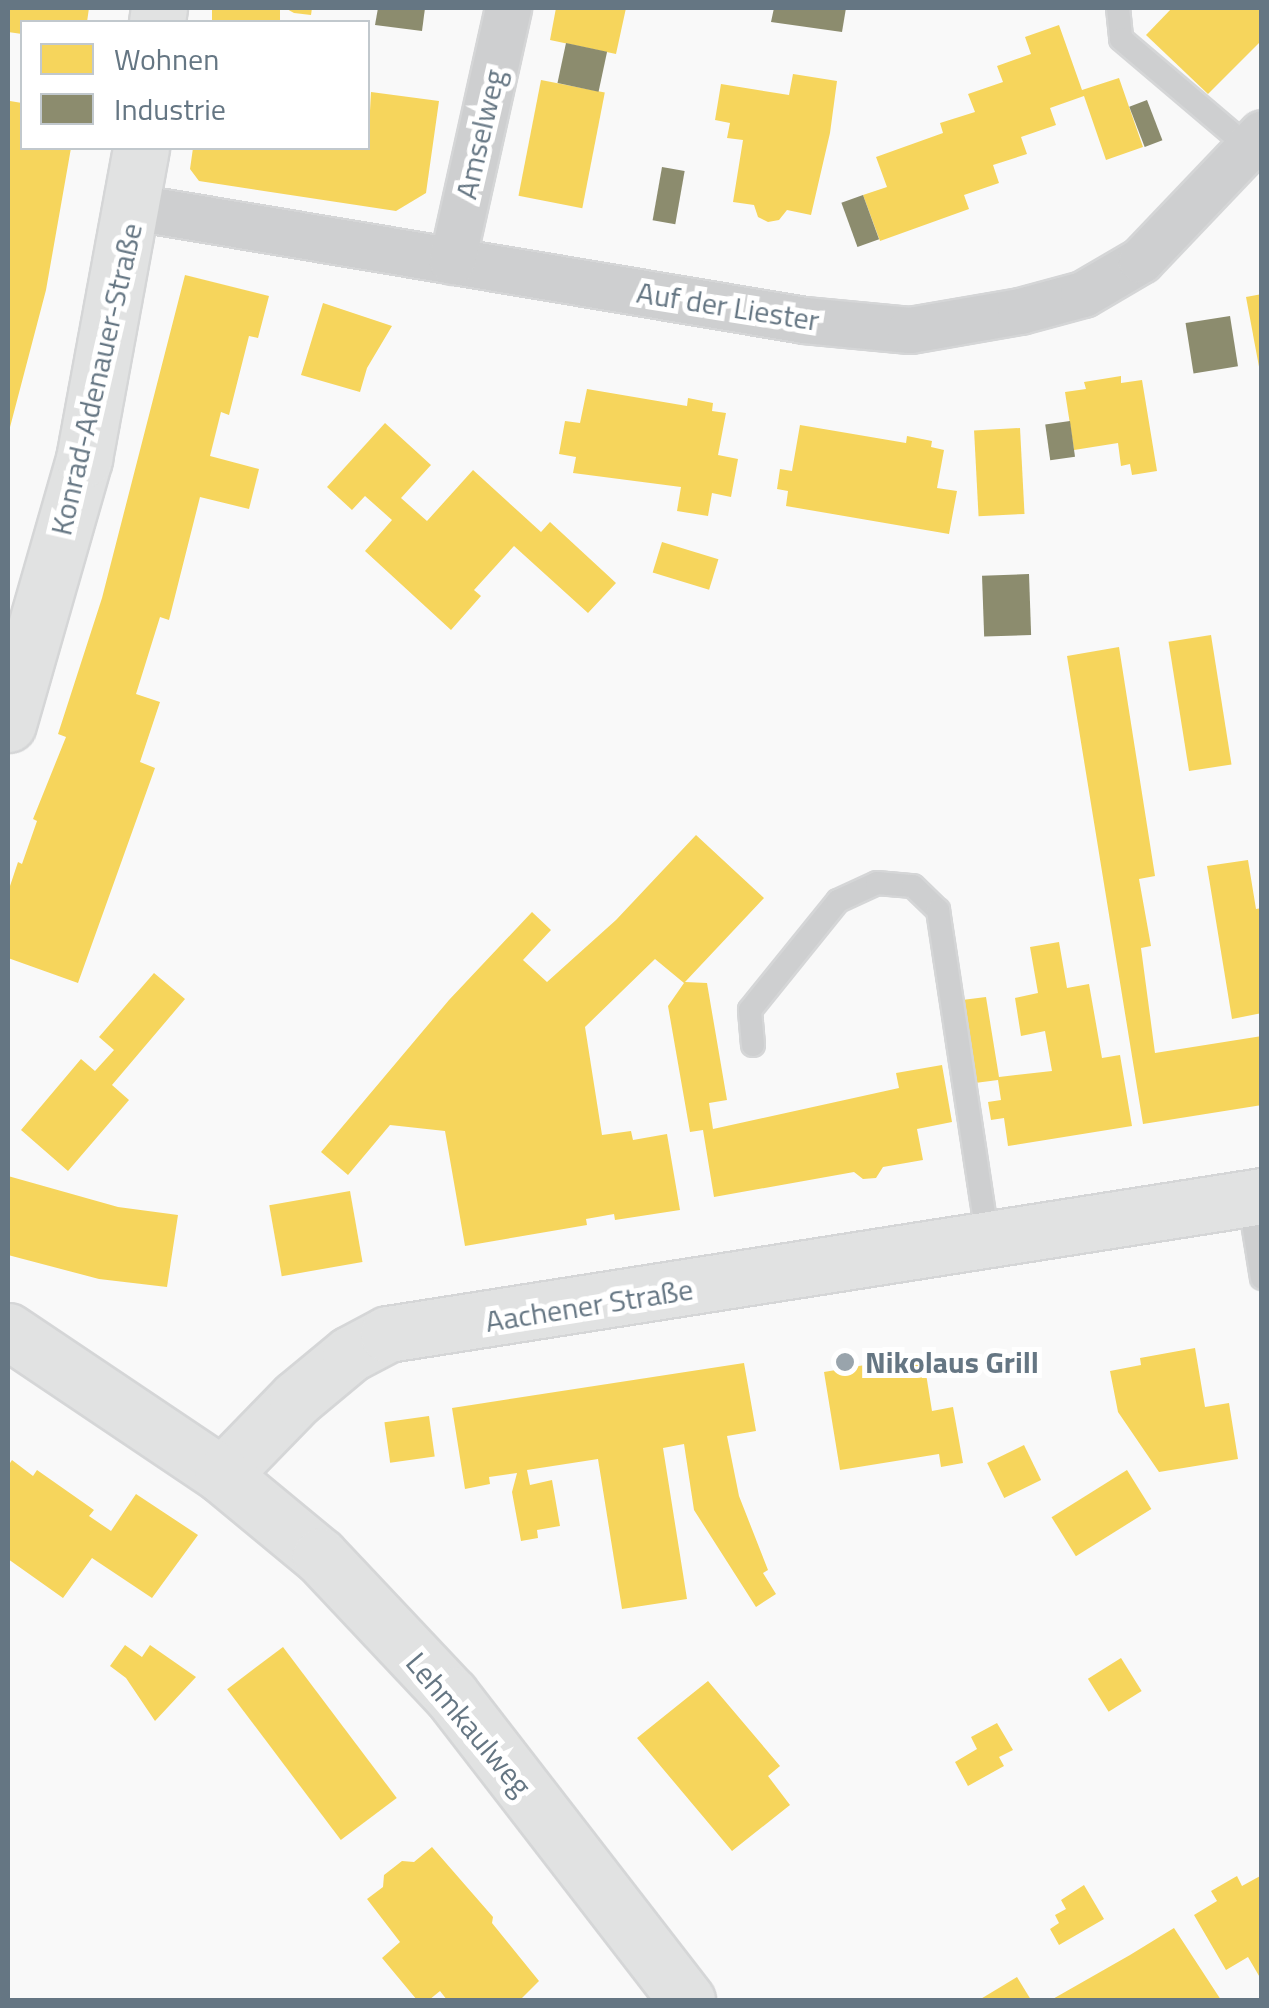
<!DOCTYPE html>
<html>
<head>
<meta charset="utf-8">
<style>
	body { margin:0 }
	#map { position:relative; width:1269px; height:2008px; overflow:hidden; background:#f9f9f9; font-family:"Titillium Web",sans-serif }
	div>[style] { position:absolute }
	.homes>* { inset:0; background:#f6d55c; transform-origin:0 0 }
	.industry>* { inset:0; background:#8c8c6e; transform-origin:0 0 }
	.roads { filter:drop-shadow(2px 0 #d5d6d7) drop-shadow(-2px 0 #d5d6d7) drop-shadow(0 2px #d5d6d7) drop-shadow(0 -2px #d5d6d7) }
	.lane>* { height:22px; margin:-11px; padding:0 11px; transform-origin:11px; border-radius:11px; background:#cecfd0 }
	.street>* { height:45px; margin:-22.5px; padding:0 22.5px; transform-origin:22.5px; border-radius:22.5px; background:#cecfd0 }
	.secondary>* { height:55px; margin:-27.5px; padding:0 27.5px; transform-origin:27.5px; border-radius:27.5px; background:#e1e2e2 }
	.primary>* { height:55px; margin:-27.5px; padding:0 27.5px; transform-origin:27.5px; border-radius:27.5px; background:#e1e2e2 }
	.dots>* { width:28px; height:28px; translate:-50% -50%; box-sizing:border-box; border:5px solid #fff; border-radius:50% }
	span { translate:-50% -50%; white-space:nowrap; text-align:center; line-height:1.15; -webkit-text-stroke:10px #fff; paint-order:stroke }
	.street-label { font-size:30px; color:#657683 }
	.poi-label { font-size:30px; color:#657683; font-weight:700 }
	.left { translate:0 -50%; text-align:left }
	.frame { position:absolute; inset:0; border:10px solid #657683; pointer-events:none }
	.legend { position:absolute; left:20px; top:20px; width:350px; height:130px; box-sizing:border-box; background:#fff; border:2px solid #c1c8cd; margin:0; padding:12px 18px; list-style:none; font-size:30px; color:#657683 }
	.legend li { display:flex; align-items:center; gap:20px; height:50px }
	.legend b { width:50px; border:2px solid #c1c8cd }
</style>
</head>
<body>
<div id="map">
	<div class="homes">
		<div style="clip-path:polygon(8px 8px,89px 8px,87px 22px,22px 22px,22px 34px,8px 32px)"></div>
		<div style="left:212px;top:8px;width:68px;height:14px"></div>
		<div style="clip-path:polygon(285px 8px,312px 8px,311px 15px,294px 13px)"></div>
		<div style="clip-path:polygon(556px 8px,626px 8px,616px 54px,550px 40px)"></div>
		<div style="clip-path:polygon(1172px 8px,1262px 8px,1262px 40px,1208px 94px,1146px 35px)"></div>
		<div style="clip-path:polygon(1059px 25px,1082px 90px,1119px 78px,1143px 147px,1106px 160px,1084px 96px,1050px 108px,1056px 125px,1021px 137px,1027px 154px,993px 165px,999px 183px,964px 195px,969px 209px,880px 241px,863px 195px,887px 187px,876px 157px,943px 133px,940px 123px,975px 112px,968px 94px,1003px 82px,997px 66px,1031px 54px,1025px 37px)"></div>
		<div style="clip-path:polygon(793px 74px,837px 81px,830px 133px,811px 215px,787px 210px,779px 220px,768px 222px,758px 217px,754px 205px,733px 202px,743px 140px,727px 138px,730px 123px,715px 120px,721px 84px,789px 95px)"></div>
		<div style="left:541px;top:80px;width:65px;height:118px;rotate:11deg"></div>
		<div style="clip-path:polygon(371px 92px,439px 101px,426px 193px,396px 211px,199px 181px,190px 169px,193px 148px,368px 148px)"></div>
		<div style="clip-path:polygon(10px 101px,22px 103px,22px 148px,71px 148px,46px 290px,9px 431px)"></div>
		<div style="clip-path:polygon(185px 275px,269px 296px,258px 338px,249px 336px,229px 415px,221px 412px,210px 456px,259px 469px,249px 509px,200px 497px,169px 620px,160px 617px,136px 694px,160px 702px,140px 762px,155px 768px,78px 983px,8px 958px,8px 892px,18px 862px,22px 864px,37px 821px,33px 819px,66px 737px,58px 734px,102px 598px)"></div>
		<div style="clip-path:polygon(1262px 294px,1262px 372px,1260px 372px,1246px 297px)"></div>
		<div style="clip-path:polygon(323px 303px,392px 326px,367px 368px,360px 392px,301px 375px)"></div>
		<div style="clip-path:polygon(1121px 376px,1121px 383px,1142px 380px,1157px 471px,1132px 475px,1130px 464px,1121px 466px,1118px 443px,1074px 450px,1065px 392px,1086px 389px,1084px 382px)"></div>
		<div style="clip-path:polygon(587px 389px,687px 406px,688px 398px,713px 403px,712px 411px,726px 413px,718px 455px,738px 459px,731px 497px,712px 493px,708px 516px,677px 511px,681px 487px,573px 473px,576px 457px,559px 454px,565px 421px,580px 423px)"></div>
		<div style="clip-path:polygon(385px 423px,431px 465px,401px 498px,427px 521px,473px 470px,541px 532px,550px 522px,616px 583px,588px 613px,514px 546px,474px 590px,481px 596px,451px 630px,365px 551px,392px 520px,365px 496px,352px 510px,327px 487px)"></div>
		<div style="clip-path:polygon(800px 425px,906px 443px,907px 436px,932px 441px,931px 447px,944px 450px,937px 488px,957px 491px,949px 534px,786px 506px,788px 491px,777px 489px,780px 469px,792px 471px)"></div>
		<div style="left:1020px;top:428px;width:86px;height:46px;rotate:87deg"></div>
		<div style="left:662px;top:542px;width:59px;height:32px;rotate:17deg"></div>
		<div style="left:1211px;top:635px;width:131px;height:43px;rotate:81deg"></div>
		<div style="clip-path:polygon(1119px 647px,1155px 876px,1139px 879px,1151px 946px,1141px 948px,1155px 1053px,1262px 1036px,1262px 1105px,1143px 1124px,1067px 656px)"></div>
		<div style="clip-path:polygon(696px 835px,764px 898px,685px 982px,707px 983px,727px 1100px,709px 1103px,713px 1129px,899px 1088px,896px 1073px,942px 1065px,952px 1122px,917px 1129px,923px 1160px,883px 1167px,876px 1178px,863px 1179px,854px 1172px,714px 1197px,703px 1130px,690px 1132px,668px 1006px,684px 983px,655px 959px,585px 1027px,602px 1135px,631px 1131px,633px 1140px,667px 1134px,680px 1210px,615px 1220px,614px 1214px,586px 1219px,587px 1225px,465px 1246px,445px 1131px,390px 1125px,348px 1175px,321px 1152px,449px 1000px,532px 912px,551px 930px,523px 960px,547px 982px,616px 920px)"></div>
		<div style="clip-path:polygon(1248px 860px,1256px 909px,1262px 908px,1262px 1013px,1232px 1019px,1207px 866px)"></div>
		<div style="clip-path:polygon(1059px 942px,1067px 988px,1089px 984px,1102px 1058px,1120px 1055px,1132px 1126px,1008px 1146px,1004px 1118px,991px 1120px,988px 1102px,1001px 1100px,998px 1080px,975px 1083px,962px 1000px,986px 997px,999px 1077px,1052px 1071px,1045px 1031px,1021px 1036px,1015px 998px,1038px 993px,1030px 947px)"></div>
		<div style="clip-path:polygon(154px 973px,185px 999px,112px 1085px,129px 1100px,68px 1171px,21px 1130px,81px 1059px,95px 1071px,114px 1050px,99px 1037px)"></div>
		<div style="clip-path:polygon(8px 1176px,118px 1207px,178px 1215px,167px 1287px,99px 1279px,8px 1255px)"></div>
		<div style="left:350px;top:1191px;width:72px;height:82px;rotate:80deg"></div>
		<div style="clip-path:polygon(1195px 1348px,1205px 1407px,1229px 1403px,1238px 1459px,1159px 1472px,1118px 1412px,1110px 1371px,1141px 1365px,1140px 1358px)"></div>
		<div style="clip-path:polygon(923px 1355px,932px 1411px,953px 1407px,963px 1463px,941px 1467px,939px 1454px,840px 1470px,824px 1372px)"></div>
		<div style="clip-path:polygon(744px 1363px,756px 1431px,727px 1436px,739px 1496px,768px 1570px,763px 1573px,776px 1594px,756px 1607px,694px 1510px,684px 1444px,663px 1448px,687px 1599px,622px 1609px,598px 1459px,527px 1470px,530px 1485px,552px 1480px,560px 1526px,537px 1530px,538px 1538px,521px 1541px,512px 1492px,517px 1473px,489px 1477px,490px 1484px,465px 1489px,452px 1408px)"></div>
		<div style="left:429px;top:1416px;width:41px;height:45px;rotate:82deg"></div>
		<div style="left:1024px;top:1445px;width:39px;height:41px;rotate:64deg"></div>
		<div style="clip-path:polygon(12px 1460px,33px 1476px,37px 1470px,94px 1510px,89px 1516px,111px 1531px,136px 1494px,198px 1535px,152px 1598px,92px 1558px,63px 1598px,8px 1559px,8px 1466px)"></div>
		<div style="left:1127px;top:1470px;width:46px;height:89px;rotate:58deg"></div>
		<div style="clip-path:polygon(125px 1645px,142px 1657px,150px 1645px,196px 1677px,155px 1721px,126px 1678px,110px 1666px)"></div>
		<div style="left:283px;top:1647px;width:189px;height:70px;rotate:53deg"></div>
		<div style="left:1121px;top:1658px;width:39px;height:39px;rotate:58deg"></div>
		<div style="clip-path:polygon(708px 1681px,780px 1766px,768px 1776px,790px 1805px,732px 1851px,637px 1738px)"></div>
		<div style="clip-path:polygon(997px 1723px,1013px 1750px,999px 1757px,1004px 1766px,968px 1786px,955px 1762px,977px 1749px,971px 1737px)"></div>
		<div style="clip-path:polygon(432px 1847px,493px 1917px,492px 1923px,539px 1981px,520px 2000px,447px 2000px,440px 1991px,429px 2000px,417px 2000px,382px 1958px,400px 1942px,367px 1899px,383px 1887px,384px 1875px,402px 1861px,414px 1862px)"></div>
		<div style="clip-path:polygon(1262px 1875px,1262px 1981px,1248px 1957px,1226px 1970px,1194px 1915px,1217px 1901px,1211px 1891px,1237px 1876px,1242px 1886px)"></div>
		<div style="clip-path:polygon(1084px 1885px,1104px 1919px,1059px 1945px,1050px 1929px,1059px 1923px,1055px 1915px,1066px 1909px,1061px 1900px)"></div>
		<div style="clip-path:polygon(1174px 1928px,1221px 2000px,1051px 2000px,1130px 1955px)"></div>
		<div style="clip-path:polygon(1017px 1977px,1031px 2000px,979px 2000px)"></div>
	</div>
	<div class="industry">
		<div style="clip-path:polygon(378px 8px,425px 8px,422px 31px,375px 25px)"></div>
		<div style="clip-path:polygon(774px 8px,846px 8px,842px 32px,771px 22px)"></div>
		<div style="left:566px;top:43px;width:42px;height:41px;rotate:12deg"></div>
		<div style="left:1147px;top:100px;width:43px;height:19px;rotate:69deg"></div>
		<div style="left:662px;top:167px;width:23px;height:54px;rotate:10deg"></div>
		<div style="left:863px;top:195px;width:47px;height:23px;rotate:70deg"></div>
		<div style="left:1230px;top:316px;width:51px;height:45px;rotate:81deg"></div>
		<div style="left:1070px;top:421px;width:36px;height:25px;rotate:82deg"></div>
		<div style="left:1029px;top:574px;width:61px;height:47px;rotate:88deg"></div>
	</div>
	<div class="roads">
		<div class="lane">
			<div style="left:1118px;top:8px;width:31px;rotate:84deg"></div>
			<div style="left:1121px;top:39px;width:167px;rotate:40.4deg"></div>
			<div style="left:753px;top:1045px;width:35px;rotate:-95deg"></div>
			<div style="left:750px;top:1010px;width:140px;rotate:-51.1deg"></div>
			<div style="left:838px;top:901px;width:43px;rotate:-24.8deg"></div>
			<div style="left:877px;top:883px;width:36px;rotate:5deg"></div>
			<div style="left:913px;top:886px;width:35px;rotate:44deg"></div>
			<div style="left:938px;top:910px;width:335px;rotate:81.4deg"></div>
			<div style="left:1249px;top:1198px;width:81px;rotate:80.8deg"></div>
		</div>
		<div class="street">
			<div style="left:134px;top:207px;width:679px;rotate:9.57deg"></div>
			<div style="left:804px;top:320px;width:106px;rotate:5.4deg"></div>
			<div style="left:910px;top:330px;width:112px;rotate:-9.8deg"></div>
			<div style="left:1020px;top:311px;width:65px;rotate:-15.1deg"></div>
			<div style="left:1083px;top:294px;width:67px;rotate:-30.4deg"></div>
			<div style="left:1141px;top:260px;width:175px;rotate:-46.4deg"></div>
			<div style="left:452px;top:261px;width:259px;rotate:-77.5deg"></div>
		</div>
		<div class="secondary">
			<div style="left:157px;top:22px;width:14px;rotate:-82deg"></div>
			<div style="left:8px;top:724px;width:276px;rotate:-74deg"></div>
			<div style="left:84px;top:459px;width:316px;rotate:-79.6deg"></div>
			<div style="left:222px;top:1475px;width:107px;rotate:-45.8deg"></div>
			<div style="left:297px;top:1398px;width:69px;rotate:-39.7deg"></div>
			<div style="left:350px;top:1354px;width:43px;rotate:-27.8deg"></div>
			<div style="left:388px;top:1334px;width:885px;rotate:-8.97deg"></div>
		</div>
		<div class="primary">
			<div style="left:8px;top:1331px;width:258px;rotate:33.9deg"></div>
			<div style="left:222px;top:1475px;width:127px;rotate:39.6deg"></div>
			<div style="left:320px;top:1556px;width:191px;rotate:46.7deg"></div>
			<div style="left:451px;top:1695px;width:386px;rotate:52.3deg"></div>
		</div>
	</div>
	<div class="dots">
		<div style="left:845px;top:1362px;background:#99a4ac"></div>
	</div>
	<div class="street-label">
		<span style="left:480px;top:134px;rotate:-77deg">Amselweg</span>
		<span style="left:728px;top:306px;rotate:9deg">Auf der Liester</span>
		<span style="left:96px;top:379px;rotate:-77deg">Konrad-Adenauer-Straße</span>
		<span style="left:589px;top:1305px;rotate:-9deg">Aachener Straße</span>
		<span style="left:469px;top:1724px;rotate:50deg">Lehmkaulweg</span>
	</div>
	<div class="poi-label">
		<span class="left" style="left:865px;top:1362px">Nikolaus Grill</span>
	</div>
	<div class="frame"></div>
	<ul class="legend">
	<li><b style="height:28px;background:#f6d55c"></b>Wohnen</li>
	<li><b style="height:28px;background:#8c8c6e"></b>Industrie</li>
	</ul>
</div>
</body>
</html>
